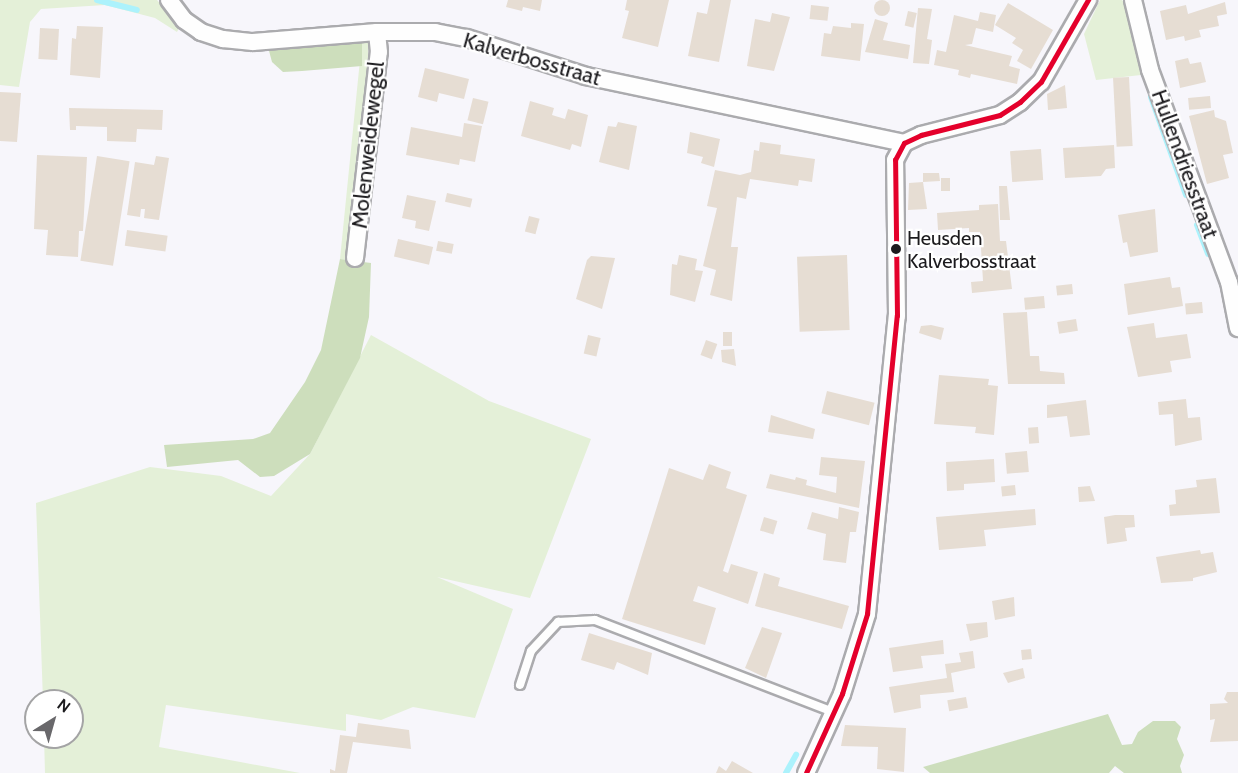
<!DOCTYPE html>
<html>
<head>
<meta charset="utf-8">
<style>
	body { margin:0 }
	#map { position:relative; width:1238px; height:773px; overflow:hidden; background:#f7f6fb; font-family:Cabin,sans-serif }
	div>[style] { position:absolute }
	.green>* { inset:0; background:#e4f0d8 }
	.forest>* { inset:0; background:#cddebc }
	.stream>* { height:6px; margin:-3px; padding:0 3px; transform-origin:3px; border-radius:3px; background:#acf2fc }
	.building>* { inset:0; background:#e6ddd3; transform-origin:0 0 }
	.round { border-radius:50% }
	.roads { filter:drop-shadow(2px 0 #ababae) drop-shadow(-2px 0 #ababae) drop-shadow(0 2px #ababae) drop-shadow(0 -2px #ababae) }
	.service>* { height:8px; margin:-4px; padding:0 4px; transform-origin:4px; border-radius:4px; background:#fefefe }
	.minor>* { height:16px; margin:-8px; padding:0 8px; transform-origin:8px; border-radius:8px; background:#fefefe }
	.bus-1>* { height:4.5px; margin:-2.25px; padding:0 2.25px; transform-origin:2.25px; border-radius:2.25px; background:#e4002b }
	.dots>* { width:16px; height:16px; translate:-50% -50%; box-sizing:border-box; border:3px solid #fff; border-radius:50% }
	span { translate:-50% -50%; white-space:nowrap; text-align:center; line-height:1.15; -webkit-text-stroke:4.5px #fff; paint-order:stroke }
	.bus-label { font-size:20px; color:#1c1b1e }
	.left { translate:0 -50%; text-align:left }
	.street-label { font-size:22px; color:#1c1b1e }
	.north { position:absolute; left:24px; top:689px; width:60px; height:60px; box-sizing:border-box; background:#fff; border:2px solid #a4a4a5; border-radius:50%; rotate:37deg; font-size:16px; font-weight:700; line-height:24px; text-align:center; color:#1c1b1e }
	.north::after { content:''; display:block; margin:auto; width:21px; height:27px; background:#69686b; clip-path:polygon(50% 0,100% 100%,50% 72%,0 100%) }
</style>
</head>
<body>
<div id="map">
	<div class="green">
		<div style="clip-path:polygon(0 0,157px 0,180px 26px,177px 32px,155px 18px,105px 5px,41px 9px,30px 22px,19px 87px,0 85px)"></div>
		<div style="clip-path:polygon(1100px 0,1122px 0,1126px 5px,1143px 65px,1141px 75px,1096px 80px,1084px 34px)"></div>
		<div style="clip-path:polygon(369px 39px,367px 74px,348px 260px,340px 259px,362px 40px)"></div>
		<div style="clip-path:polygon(371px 335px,489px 401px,591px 439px,530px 598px,437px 577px,513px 609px,475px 718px,413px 707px,381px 720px,346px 714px,346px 731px,166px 705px,159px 747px,300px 773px,45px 773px,44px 737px,72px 737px,72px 701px,43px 701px,36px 503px,150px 467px,221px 476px,271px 496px,310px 454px)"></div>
	</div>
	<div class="forest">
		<div style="clip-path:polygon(362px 40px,362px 66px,302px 71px,283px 72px,272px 62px,268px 47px)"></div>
		<div style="clip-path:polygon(340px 259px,371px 263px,369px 317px,360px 358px,310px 454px,274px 476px,260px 477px,238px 460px,167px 467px,164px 445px,253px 439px,270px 433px,305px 382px,321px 350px)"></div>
		<div style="clip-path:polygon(1108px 714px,1122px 745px,1132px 744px,1138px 732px,1153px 721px,1175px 721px,1181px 727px,1177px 739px,1184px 755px,1180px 766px,1182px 773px,1124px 773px,1115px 766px,1109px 773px,930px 773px,923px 767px)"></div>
	</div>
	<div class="stream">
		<div style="left:97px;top:0;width:41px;rotate:14deg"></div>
		<div style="left:1151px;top:97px;width:104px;rotate:70.3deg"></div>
		<div style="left:1197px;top:225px;width:31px;rotate:69deg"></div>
		<div style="left:786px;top:773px;width:21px;rotate:-61deg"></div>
	</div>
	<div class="building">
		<div style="clip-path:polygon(508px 0,542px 0,540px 11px,523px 7px,522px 11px,506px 7px)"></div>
		<div style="clip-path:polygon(627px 0,669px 0,658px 47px,622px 38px,629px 11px,625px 10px)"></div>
		<div style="clip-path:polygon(710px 0,731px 0,719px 62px,688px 56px,697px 12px,707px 14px)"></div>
		<div class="round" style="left:874px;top:0;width:16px;height:16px"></div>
		<div style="clip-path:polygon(1225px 2px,1227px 14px,1217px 16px,1219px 26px,1199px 30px,1201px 37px,1185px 41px,1184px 36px,1166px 40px,1160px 11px,1186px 5px,1188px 14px)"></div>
		<div style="clip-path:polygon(1008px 3px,1053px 30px,1031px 69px,1017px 61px,1023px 50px,1012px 43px,1016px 38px,995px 25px)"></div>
		<div style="left:811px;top:5px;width:18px;height:14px;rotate:6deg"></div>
		<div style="clip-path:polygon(918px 8px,932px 9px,927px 39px,932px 40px,929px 64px,913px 63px)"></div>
		<div style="left:908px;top:11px;width:9px;height:15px;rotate:13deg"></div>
		<div style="clip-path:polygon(980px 12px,996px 15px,993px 32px,976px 28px,972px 44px,965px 45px,1012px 56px,1009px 66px,1020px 69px,1017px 84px,971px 74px,970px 78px,958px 75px,959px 70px,934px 65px,937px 50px,946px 52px,954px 15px,978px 21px)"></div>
		<div style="clip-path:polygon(772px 13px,790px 17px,774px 71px,747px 66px,755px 19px,770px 22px)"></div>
		<div style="clip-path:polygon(875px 19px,888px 23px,883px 40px,910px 45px,908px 59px,865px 52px)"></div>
		<div style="clip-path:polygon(851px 23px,864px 24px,860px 61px,821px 56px,824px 33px,831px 34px,833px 26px,851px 28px)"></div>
		<div style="clip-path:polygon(77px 26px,103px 27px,100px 78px,70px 75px,72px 38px,76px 39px)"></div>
		<div style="left:40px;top:28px;width:19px;height:31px;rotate:3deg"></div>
		<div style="clip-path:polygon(1188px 58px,1190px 64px,1201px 62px,1206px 82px,1180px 88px,1175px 61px)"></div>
		<div style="clip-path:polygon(425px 68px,469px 79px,464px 99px,439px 93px,437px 102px,418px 97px)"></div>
		<div style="left:1129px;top:77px;width:69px;height:16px;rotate:87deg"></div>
		<div style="clip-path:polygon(1065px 85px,1067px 108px,1048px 110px,1047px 94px)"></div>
		<div style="clip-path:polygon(0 92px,21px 93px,17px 142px,0 141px)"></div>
		<div style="left:1210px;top:96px;width:12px;height:22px;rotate:85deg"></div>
		<div style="left:473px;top:98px;width:16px;height:23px;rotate:14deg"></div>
		<div style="clip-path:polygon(530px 101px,554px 108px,552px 115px,565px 119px,568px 109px,588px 115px,581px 147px,572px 144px,570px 150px,521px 136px)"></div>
		<div style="clip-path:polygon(69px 108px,163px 110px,162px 130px,137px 129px,136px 142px,107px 141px,107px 127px,76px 126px,76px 130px,70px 130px)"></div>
		<div style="clip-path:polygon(1214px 110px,1215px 117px,1226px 121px,1233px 153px,1223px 155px,1229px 178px,1207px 184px,1189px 116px)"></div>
		<div style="clip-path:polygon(618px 122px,637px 126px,629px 170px,599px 162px,608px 126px,616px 127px)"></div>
		<div style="clip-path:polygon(464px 123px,482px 126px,475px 162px,460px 159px,459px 165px,406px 155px,411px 127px,462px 137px)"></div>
		<div style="clip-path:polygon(690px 132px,720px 139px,714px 167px,701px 163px,703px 157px,687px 153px)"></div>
		<div style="clip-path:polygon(760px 142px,781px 145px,780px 154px,815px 159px,812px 182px,799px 180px,798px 186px,750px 179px,746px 199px,737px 197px,731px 247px,738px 247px,732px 301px,710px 295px,716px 270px,703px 266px,717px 208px,707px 206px,715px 170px,740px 175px,751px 172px,754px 150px,759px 151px)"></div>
		<div style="clip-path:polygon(1114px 145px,1115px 168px,1106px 169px,1101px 176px,1065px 178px,1063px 148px)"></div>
		<div style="left:1041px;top:149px;width:31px;height:31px;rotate:86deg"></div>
		<div style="clip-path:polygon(37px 155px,87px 157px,83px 231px,79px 231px,78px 257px,46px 255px,48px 230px,34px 229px)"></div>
		<div style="left:97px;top:156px;width:33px;height:106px;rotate:9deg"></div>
		<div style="clip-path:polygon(156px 156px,169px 158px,159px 220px,144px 218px,145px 209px,141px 209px,140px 217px,127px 215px,135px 162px,154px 165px)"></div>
		<div style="clip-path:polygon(923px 173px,939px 173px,940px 181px,923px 182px)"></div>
		<div style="left:941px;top:178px;width:9px;height:13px"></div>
		<div style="clip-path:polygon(923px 182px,927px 209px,908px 210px,909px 183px)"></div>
		<div style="clip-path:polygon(999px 186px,1007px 186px,1010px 220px,1000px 220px)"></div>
		<div style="left:447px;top:193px;width:26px;height:9px;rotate:13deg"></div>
		<div style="clip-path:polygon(407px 195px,436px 201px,429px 231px,415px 228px,416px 221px,402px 218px)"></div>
		<div style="clip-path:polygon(998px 204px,1000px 241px,1006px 241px,1012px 289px,972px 293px,971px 282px,983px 281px,980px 232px,969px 232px,969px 228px,938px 230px,937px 213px,979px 210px,979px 205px)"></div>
		<div style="clip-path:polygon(1155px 209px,1158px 252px,1130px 257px,1127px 242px,1123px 243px,1118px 215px)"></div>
		<div style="left:529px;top:216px;width:11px;height:16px;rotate:15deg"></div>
		<div style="left:127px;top:230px;width:41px;height:16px;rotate:8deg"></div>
		<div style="left:398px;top:239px;width:36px;height:18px;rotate:13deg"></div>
		<div style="left:438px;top:241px;width:16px;height:10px;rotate:11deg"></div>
		<div style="clip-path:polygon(679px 255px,697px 259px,695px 270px,703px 271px,695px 302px,670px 295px,672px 264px,677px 265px)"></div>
		<div style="left:847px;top:255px;width:75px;height:50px;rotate:88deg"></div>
		<div style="clip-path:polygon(591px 256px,615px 258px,602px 309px,576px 299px,587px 260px)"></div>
		<div style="clip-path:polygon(1170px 277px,1172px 288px,1180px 287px,1183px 306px,1128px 315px,1124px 284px)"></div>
		<div style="left:1072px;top:284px;width:10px;height:16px;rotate:84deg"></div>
		<div style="left:1044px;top:296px;width:12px;height:20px;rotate:85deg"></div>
		<div style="left:1202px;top:302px;width:11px;height:17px;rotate:85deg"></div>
		<div style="clip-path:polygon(1027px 312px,1030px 356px,1039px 356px,1040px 371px,1064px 373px,1065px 384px,1008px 384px,1003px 313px)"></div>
		<div style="left:1076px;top:319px;width:12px;height:19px;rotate:81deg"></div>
		<div style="clip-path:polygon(1154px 323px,1156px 338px,1187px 334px,1191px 358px,1170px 361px,1172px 372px,1138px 377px,1127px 327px)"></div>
		<div style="clip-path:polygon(931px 325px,944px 328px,941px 340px,919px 333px,921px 326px)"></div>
		<div style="left:723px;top:332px;width:9px;height:14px"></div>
		<div style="left:588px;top:335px;width:13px;height:19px;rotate:13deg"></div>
		<div style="left:706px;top:340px;width:12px;height:16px;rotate:20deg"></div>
		<div style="clip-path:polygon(734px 349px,736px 366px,722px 362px,721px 350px)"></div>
		<div style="clip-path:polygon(939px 375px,989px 379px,988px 385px,998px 386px,994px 435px,975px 433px,976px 427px,934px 424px)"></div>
		<div style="left:827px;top:391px;width:49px;height:23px;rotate:14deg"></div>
		<div style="clip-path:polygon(1186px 399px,1188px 418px,1200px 417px,1202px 440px,1175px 446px,1173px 414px,1159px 415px,1158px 402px)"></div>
		<div style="clip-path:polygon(1086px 400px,1090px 435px,1070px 437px,1067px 416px,1047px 418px,1047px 405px)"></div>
		<div style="clip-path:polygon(771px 415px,815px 429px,813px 439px,768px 432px)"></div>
		<div style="left:1038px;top:427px;width:16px;height:10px;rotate:86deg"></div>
		<div style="left:1027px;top:451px;width:21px;height:22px;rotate:85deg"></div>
		<div style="clip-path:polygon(821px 457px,865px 461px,859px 508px,766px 488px,770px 474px,795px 480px,796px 477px,807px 480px,806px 485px,836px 493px,837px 477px,819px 475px)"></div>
		<div style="clip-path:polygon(994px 459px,995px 482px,964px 484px,964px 490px,947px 491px,946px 462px)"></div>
		<div style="clip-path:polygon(709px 464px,731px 472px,726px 488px,747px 495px,723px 571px,728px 573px,731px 564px,758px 572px,748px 604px,698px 586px,693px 601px,716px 608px,705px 645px,622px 619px,669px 468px,703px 480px)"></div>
		<div style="clip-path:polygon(1216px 478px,1220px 513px,1170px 516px,1169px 505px,1176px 504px,1175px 490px,1197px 487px,1196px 480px)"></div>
		<div style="left:1015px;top:485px;width:10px;height:14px;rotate:84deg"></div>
		<div style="clip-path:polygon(1090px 486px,1095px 501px,1079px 502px,1078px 487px)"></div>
		<div style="clip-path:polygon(839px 507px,859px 512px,856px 532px,850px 532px,846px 563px,823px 560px,826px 534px,807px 529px,812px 512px,838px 519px)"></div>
		<div style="clip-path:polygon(1035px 509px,1036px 525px,984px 530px,986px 546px,939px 550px,936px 517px)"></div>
		<div style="clip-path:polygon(1115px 515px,1134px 515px,1135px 527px,1125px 528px,1127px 541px,1107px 544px,1104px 517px)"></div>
		<div style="left:764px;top:517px;width:14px;height:14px;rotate:17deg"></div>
		<div style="clip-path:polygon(1200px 550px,1201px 554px,1213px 552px,1217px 572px,1193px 578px,1193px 581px,1161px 583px,1156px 557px)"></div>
		<div style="clip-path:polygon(764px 573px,780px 578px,778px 586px,849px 606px,842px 629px,755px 606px)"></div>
		<div style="clip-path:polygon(1014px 597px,1015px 616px,995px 620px,992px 601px)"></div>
		<div style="clip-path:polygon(987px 622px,988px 637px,970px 641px,966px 624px)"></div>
		<div style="clip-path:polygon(762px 627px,782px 633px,766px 678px,745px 668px)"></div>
		<div style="clip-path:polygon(589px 633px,652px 653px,648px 675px,617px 662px,614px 670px,581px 660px)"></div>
		<div style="clip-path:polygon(943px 640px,944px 654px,921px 656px,923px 668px,893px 672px,889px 648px)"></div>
		<div style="left:1031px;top:649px;width:10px;height:10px;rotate:84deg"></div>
		<div style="clip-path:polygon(973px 651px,975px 668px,951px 673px,954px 692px,920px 695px,921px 708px,894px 713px,889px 687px,947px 678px,945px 664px,961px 662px,959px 653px)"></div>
		<div style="clip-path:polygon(1023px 668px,1025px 678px,1008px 683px,1003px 673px)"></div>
		<div style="clip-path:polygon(1227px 692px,1238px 692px,1238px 741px,1210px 742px,1215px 719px,1210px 720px,1210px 704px,1228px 703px,1224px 699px)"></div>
		<div style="left:966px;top:697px;width:11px;height:19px;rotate:80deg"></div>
		<div style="clip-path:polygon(358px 723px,409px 730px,411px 749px,353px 742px,347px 773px,330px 773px,330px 769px,335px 771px,340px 735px,356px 737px)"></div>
		<div style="clip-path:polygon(845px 725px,906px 728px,904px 772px,877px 769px,878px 747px,841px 746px)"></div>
		<div style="clip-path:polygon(732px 761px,753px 773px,716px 773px,719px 766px,726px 771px)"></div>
	</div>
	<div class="roads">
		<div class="service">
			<div style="left:520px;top:685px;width:36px;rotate:-72deg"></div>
			<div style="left:531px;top:651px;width:40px;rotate:-47deg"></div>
			<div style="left:558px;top:622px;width:37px;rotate:-3deg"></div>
			<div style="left:595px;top:620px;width:256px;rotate:21.1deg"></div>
		</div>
		<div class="minor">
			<div style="left:169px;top:0;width:25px;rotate:53deg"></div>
			<div style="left:184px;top:20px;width:21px;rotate:35deg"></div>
			<div style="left:201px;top:32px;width:23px;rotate:18deg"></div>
			<div style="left:223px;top:39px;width:30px;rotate:6deg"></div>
			<div style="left:253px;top:42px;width:124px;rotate:-4.6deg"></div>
			<div style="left:377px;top:32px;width:58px"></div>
			<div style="left:435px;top:32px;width:33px;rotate:11deg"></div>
			<div style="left:467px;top:38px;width:125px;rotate:17.7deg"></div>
			<div style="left:586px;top:76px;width:325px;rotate:11.9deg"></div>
			<div style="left:1133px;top:0;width:72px;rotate:76.3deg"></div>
			<div style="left:1150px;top:70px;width:226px;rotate:69.6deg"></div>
			<div style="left:1229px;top:282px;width:47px;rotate:78.9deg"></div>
			<div style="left:355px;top:258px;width:207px;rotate:-83.4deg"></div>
			<div style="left:379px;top:52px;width:20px;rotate:-96deg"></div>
			<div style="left:806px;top:773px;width:87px;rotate:-65.5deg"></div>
			<div style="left:842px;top:694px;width:84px;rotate:-72.6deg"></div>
			<div style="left:867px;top:614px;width:300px;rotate:-84.3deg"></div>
			<div style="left:897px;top:316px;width:156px;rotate:-90.7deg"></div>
			<div style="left:895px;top:160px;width:19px;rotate:-62deg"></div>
			<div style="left:904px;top:143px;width:19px;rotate:-25deg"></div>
			<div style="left:921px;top:135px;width:81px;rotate:-14.2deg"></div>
			<div style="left:1000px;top:115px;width:24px;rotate:-33deg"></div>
			<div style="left:1020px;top:102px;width:29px;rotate:-44deg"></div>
			<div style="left:1041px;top:82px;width:95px;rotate:-60.2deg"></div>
		</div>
	</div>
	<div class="bus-1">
		<div style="left:806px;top:773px;width:87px;rotate:-65.5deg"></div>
		<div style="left:842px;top:694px;width:84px;rotate:-72.6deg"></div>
		<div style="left:867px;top:614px;width:300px;rotate:-84.3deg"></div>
		<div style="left:897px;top:316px;width:156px;rotate:-90.7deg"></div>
		<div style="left:895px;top:160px;width:19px;rotate:-62deg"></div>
		<div style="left:904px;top:143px;width:19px;rotate:-25deg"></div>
		<div style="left:921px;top:135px;width:81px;rotate:-14.2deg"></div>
		<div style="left:1000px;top:115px;width:24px;rotate:-33deg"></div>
		<div style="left:1020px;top:102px;width:29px;rotate:-44deg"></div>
		<div style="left:1041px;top:82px;width:95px;rotate:-60.2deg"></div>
	</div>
	<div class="dots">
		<div style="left:896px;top:249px;background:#1c1b1e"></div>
	</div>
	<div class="bus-label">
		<span class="left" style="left:907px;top:250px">Heusden<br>Kalverbosstraat</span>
	</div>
	<div class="street-label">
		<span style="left:532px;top:59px;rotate:16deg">Kalverbosstraat</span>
		<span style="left:368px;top:145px;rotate:-84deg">Molenweidewegel</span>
		<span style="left:1185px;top:164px;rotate:70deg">Hullendriesstraat</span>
	</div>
	<div class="north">N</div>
</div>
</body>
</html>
